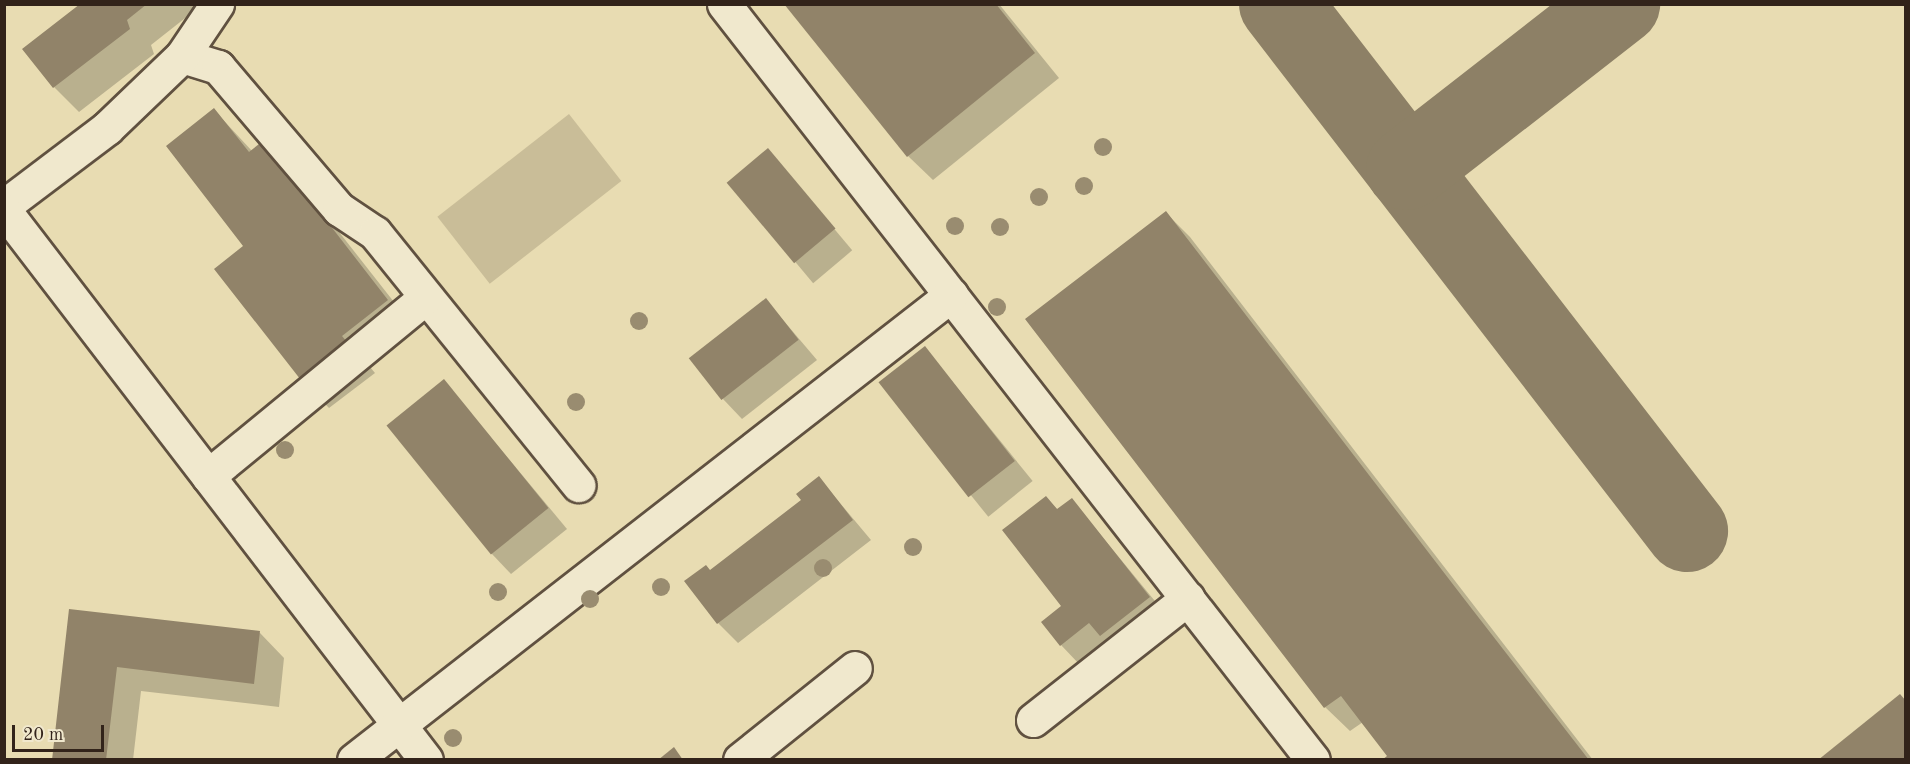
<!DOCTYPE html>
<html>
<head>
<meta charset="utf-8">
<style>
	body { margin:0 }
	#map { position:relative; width:1910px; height:764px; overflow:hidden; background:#e8dcb2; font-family:"Old Standard TT",serif }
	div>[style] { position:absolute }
	.green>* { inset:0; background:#c9bd98; transform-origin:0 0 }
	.shadow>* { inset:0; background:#0003; transform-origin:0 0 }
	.taxiway>* { height:82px; margin:-41px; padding:0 41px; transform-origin:41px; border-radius:41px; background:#8d8066 }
	.building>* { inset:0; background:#918369; transform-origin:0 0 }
	.roads { filter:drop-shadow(2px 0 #605140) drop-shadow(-2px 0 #605140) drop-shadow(0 2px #605140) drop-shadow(0 -2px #605140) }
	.minor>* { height:33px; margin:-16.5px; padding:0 16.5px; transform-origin:16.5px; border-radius:16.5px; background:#f0e8cd }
	.trees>* { width:18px; height:18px; margin:-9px; border-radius:50%; background:#998c70 }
	span { translate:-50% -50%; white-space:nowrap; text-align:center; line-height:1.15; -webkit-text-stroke:5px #f0e8cd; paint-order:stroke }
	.frame { position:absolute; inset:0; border:6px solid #32231a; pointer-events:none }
	.scale { position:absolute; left:12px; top:725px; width:92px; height:27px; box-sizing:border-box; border:3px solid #32231a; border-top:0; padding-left:8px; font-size:18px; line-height:21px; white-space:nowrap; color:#32231a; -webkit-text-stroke:4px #f0e8cd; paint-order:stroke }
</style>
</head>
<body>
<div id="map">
	<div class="green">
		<div style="left:569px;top:114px;width:85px;height:167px;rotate:52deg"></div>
	</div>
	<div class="shadow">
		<div style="clip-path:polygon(83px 4px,203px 4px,151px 45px,154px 54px,79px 112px,54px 87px)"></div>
		<div style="clip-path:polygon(786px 4px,999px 4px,1059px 78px,933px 180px,908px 156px)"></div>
		<div style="clip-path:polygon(214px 110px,252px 151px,288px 167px,412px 325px,365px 361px,375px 373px,329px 408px,305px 383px,246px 246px)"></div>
		<div style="left:768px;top:150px;width:131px;height:51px;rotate:50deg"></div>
		<div style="clip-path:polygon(1166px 213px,1190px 237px,1593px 760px,1385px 760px,1389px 756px,1363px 722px,1350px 731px,1325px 707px)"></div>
		<div style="clip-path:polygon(766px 300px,817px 360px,742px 419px,723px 399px)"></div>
		<div style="left:925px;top:348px;width:171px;height:57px;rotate:51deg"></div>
		<div style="clip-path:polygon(444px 381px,567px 529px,511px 574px,492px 554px)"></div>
		<div style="clip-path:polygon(819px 478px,871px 540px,738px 643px,718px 623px,710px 571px,803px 500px)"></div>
		<div style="clip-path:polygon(1046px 498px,1058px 510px,1072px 500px,1168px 617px,1080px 665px,1061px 645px,1063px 606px)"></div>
		<div style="clip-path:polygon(70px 610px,260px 633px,284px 658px,279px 707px,141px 691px,133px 760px,53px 760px)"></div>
	</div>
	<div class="taxiway">
		<div style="left:1280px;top:4px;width:666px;rotate:52.32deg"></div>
		<div style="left:1407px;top:169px;width:269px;rotate:-37.9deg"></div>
	</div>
	<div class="building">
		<div style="clip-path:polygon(80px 4px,147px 4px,127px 20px,130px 29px,53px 88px,22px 49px)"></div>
		<div style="clip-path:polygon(784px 4px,996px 4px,1035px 53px,907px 157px)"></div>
		<div style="clip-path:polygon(214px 108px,249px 152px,264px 140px,388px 300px,342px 336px,351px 347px,304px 384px,214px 269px,243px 246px,166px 146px)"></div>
		<div style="left:768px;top:148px;width:105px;height:54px;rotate:50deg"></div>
		<div style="clip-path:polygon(1166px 211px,1465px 600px,1589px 760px,1382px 760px,1387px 756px,1341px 696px,1324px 708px,1025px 319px)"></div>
		<div style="left:766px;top:298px;width:53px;height:98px;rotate:52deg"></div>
		<div style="left:925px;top:346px;width:146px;height:59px;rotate:52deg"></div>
		<div style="left:444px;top:379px;width:166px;height:74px;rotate:51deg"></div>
		<div style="clip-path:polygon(819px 476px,853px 520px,717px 624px,684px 581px,706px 565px,710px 570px,801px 500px,796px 494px)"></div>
		<div style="clip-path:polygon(1046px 496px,1057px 509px,1072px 498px,1150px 597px,1100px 636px,1089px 623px,1060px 646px,1041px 622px,1061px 606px,1002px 530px)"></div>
		<div style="clip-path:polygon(69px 609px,260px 631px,254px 684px,117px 667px,106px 760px,52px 760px)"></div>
		<div style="clip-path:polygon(1900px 694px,1906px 701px,1906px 760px,1818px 760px)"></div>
		<div style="clip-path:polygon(674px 747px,683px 760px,658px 760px)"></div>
	</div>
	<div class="roads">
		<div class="minor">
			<div style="left:724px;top:4px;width:958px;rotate:52.08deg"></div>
			<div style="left:182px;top:56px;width:38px;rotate:17deg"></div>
			<div style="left:218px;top:67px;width:187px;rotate:49.6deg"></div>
			<div style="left:339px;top:209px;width:43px;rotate:33.7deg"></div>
			<div style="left:375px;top:233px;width:324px;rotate:51.1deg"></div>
			<div style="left:4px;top:206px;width:129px;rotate:-37.1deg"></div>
			<div style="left:107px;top:128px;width:104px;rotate:-43.8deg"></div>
			<div style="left:182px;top:56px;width:63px;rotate:-56.1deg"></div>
			<div style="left:4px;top:210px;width:693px;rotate:52.5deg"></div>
			<div style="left:208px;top:476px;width:281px;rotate:-39.4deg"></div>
			<div style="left:1033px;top:720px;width:197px;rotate:-38.2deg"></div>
			<div style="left:354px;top:760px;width:757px;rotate:-37.91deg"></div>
			<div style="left:740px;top:760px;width:147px;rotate:-38.7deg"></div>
		</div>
	</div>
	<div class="trees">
		<div style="left:1103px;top:147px"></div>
		<div style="left:1084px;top:186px"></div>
		<div style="left:1039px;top:197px"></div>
		<div style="left:955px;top:226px"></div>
		<div style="left:1000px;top:227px"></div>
		<div style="left:997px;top:307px"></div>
		<div style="left:639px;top:321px"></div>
		<div style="left:576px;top:402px"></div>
		<div style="left:285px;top:450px"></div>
		<div style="left:913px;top:547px"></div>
		<div style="left:823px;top:568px"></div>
		<div style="left:661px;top:587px"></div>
		<div style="left:498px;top:592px"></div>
		<div style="left:590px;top:599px"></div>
		<div style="left:453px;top:738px"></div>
	</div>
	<div class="frame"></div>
	<div class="scale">20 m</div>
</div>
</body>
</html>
